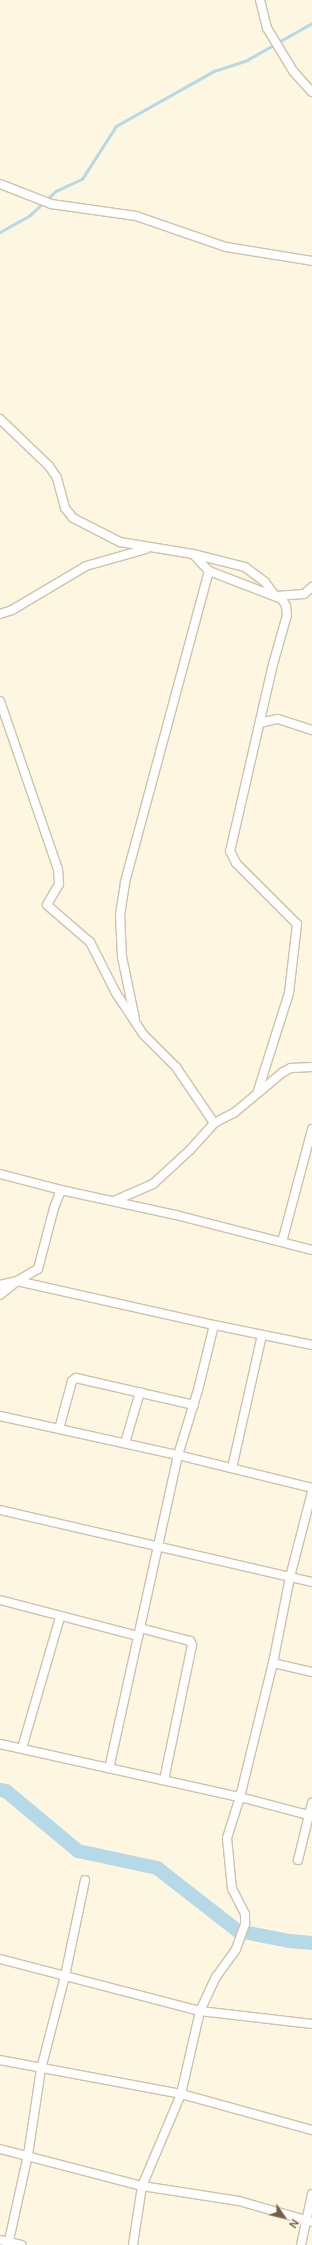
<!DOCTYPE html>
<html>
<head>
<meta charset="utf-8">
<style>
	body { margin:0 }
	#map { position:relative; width:312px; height:2245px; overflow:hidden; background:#fdf6e1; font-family:Manrope,sans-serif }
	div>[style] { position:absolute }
	.stream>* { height:2.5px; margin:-1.25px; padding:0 1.25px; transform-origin:1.25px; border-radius:1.25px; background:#b5d9e7 }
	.river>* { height:14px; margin:-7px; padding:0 7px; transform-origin:7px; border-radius:7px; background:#b5d9e7 }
	.roads { filter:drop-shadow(1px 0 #d0c1ab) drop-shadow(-1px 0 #d0c1ab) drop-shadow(0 1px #d0c1ab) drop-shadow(0 -1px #d0c1ab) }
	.street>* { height:8px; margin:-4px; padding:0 4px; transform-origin:4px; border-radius:4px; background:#fff }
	span { translate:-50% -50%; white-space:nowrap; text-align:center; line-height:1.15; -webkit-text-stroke:3px #fff9e8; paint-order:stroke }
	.north { position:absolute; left:264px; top:2197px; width:40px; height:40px; -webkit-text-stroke:3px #fff9e8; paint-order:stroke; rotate:124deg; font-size:11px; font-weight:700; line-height:16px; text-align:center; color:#755e47 }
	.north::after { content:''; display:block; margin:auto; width:14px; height:18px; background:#755e47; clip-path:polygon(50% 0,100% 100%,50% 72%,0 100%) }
</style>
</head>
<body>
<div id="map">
	<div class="stream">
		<div style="left:0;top:232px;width:33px;rotate:-29deg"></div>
		<div style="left:29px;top:216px;width:37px;rotate:-43deg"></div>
		<div style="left:56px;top:191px;width:29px;rotate:-25deg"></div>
		<div style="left:82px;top:179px;width:63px;rotate:-57.3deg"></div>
		<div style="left:116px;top:126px;width:112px;rotate:-29.3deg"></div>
		<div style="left:214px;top:71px;width:35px;rotate:-18deg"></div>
		<div style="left:247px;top:60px;width:75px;rotate:-29.6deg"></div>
	</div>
	<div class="river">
		<div style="left:0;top:1790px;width:6px;rotate:9deg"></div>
		<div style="left:6px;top:1791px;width:94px;rotate:39.8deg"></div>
		<div style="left:78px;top:1851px;width:81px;rotate:12.1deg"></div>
		<div style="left:157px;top:1868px;width:103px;rotate:37.9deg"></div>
		<div style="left:238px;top:1931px;width:53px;rotate:10.9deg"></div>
		<div style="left:290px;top:1941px;width:22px;rotate:5deg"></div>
	</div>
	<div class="roads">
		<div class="street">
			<div style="left:260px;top:0;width:29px;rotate:76deg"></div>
			<div style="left:267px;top:28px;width:50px;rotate:58.8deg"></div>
			<div style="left:293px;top:71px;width:28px;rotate:48deg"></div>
			<div style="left:0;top:184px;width:55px;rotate:21.4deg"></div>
			<div style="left:51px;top:204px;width:86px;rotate:8deg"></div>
			<div style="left:136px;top:216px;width:95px;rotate:19deg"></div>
			<div style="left:226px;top:247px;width:87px;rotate:9.2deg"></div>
			<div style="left:0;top:419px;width:68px;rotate:43.8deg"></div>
			<div style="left:49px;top:466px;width:14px;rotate:56deg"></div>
			<div style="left:57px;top:478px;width:31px;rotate:75deg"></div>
			<div style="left:65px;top:508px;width:13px;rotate:51deg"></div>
			<div style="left:73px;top:518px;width:53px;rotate:27.1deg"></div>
			<div style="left:120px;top:542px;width:74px;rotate:9.3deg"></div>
			<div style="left:193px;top:554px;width:23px;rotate:47deg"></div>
			<div style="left:209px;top:571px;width:78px;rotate:21deg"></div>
			<div style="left:282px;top:599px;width:8px;rotate:60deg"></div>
			<div style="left:286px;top:606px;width:9px;rotate:84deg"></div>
			<div style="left:287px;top:615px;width:51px;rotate:105.9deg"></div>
			<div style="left:273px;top:664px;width:192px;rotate:102.9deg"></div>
			<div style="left:230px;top:851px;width:13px;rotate:63deg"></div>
			<div style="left:236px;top:863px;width:86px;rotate:45deg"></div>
			<div style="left:297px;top:924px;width:69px;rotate:96.6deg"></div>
			<div style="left:289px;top:993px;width:103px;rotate:107.6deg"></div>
			<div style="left:193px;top:554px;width:54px;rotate:14deg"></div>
			<div style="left:245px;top:567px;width:25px;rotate:37deg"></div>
			<div style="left:265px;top:582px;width:17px;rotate:54deg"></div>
			<div style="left:276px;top:596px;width:28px;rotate:-4deg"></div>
			<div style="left:304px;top:594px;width:11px;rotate:-41deg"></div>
			<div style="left:0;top:614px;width:13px;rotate:-18deg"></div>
			<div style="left:12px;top:610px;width:86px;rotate:-30.7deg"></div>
			<div style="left:86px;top:566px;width:62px;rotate:-15.8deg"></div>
			<div style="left:0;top:701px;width:178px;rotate:71deg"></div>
			<div style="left:58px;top:869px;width:15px;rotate:86deg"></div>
			<div style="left:59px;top:884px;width:24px;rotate:120deg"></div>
			<div style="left:47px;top:905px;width:57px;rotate:40.7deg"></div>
			<div style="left:90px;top:942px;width:57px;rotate:63deg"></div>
			<div style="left:116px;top:993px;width:49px;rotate:56.6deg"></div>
			<div style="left:143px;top:1034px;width:47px;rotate:45deg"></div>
			<div style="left:176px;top:1067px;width:68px;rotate:55.8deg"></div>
			<div style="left:260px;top:723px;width:18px;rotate:-13deg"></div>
			<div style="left:278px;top:719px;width:36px;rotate:18deg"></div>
			<div style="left:135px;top:1019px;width:63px;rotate:-101.8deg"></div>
			<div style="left:122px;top:957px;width:42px;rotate:-92.7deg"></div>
			<div style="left:120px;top:915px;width:33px;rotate:-81deg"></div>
			<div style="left:125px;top:882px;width:322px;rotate:-74.9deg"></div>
			<div style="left:0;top:1174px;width:63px;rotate:14.7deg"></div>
			<div style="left:114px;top:1201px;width:43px;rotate:-23.6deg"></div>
			<div style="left:153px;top:1184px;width:50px;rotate:-42.6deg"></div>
			<div style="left:190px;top:1150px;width:36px;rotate:-48deg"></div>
			<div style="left:214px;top:1123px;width:22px;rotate:-27deg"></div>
			<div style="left:234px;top:1113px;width:64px;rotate:-39.9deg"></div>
			<div style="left:283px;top:1072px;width:9px;rotate:-27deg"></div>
			<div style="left:291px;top:1068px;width:21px;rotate:-3deg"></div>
			<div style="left:282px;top:1242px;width:117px;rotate:-75.1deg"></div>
			<div style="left:0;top:1285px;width:17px;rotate:-13deg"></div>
			<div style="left:17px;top:1281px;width:202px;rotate:12.6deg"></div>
			<div style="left:214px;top:1325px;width:67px;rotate:103.8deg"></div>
			<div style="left:198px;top:1390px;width:68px;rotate:107.1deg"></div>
			<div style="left:178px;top:1455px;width:321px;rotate:102.4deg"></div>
			<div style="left:0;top:1295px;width:22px;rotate:-39deg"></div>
			<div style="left:17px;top:1281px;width:24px;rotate:-30deg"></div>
			<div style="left:38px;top:1269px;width:63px;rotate:-75.3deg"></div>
			<div style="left:54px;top:1208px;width:19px;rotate:-69deg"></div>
			<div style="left:61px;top:1190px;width:118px;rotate:12.3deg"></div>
			<div style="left:176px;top:1215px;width:140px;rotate:14.4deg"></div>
			<div style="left:214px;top:1325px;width:100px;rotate:11.5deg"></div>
			<div style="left:0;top:1416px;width:182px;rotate:12.4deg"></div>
			<div style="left:178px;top:1455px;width:138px;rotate:13.8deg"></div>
			<div style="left:59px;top:1429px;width:50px;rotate:-74.8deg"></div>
			<div style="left:72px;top:1381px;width:5px;rotate:-37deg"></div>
			<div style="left:76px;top:1378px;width:121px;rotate:12.9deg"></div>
			<div style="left:125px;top:1443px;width:53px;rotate:-73.6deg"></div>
			<div style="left:232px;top:1468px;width:136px;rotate:-77.3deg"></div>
			<div style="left:0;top:1510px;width:320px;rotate:13deg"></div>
			<div style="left:0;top:1600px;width:143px;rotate:14.6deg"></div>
			<div style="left:140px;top:1628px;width:52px;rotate:14.6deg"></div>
			<div style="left:190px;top:1641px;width:4px;rotate:63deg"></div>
			<div style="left:192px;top:1645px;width:138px;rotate:101.7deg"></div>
			<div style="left:273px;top:1663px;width:40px;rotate:13deg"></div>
			<div style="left:0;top:1744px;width:246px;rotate:12.5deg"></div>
			<div style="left:240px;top:1797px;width:74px;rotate:14.8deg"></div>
			<div style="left:22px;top:1748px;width:136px;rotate:-73.8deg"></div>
			<div style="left:298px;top:1860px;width:59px;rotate:-76.2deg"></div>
			<div style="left:0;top:1959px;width:207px;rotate:14.6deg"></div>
			<div style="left:200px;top:2011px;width:113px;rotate:6.6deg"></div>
			<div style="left:0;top:2060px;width:184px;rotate:10.6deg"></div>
			<div style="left:181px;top:2094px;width:136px;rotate:15.4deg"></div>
			<div style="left:0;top:2149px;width:147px;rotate:14.6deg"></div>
			<div style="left:142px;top:2186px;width:98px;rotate:8.8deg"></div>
			<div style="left:239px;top:2201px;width:76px;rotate:16deg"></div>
			<div style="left:0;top:2240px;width:22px;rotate:13deg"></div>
			<div style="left:8px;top:2245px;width:92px;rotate:-77.5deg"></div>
			<div style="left:28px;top:2155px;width:87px;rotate:-81.4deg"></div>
			<div style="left:41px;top:2069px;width:96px;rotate:-75.5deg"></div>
			<div style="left:65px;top:1976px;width:98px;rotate:-78.2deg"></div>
			<div style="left:133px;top:2245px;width:60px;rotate:-81.3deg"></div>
			<div style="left:142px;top:2186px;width:100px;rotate:-67deg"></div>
			<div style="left:181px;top:2094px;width:85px;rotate:-77.1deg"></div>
			<div style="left:200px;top:2011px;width:38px;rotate:-65deg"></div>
			<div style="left:216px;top:1977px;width:34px;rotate:-54deg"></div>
			<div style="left:236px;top:1949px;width:27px;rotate:-70deg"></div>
			<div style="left:245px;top:1924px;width:10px;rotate:-90deg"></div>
			<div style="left:245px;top:1914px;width:28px;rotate:-117deg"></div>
			<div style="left:232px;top:1889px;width:51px;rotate:-95.6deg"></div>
			<div style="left:227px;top:1838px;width:43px;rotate:-72.4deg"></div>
			<div style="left:240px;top:1797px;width:138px;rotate:-76.2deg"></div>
			<div style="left:273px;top:1663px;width:88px;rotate:-78.8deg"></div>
			<div style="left:290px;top:1577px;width:88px;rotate:-75.5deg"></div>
			<div style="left:301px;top:2245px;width:52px;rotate:-77.8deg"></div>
		</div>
	</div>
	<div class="north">N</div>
</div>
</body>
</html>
